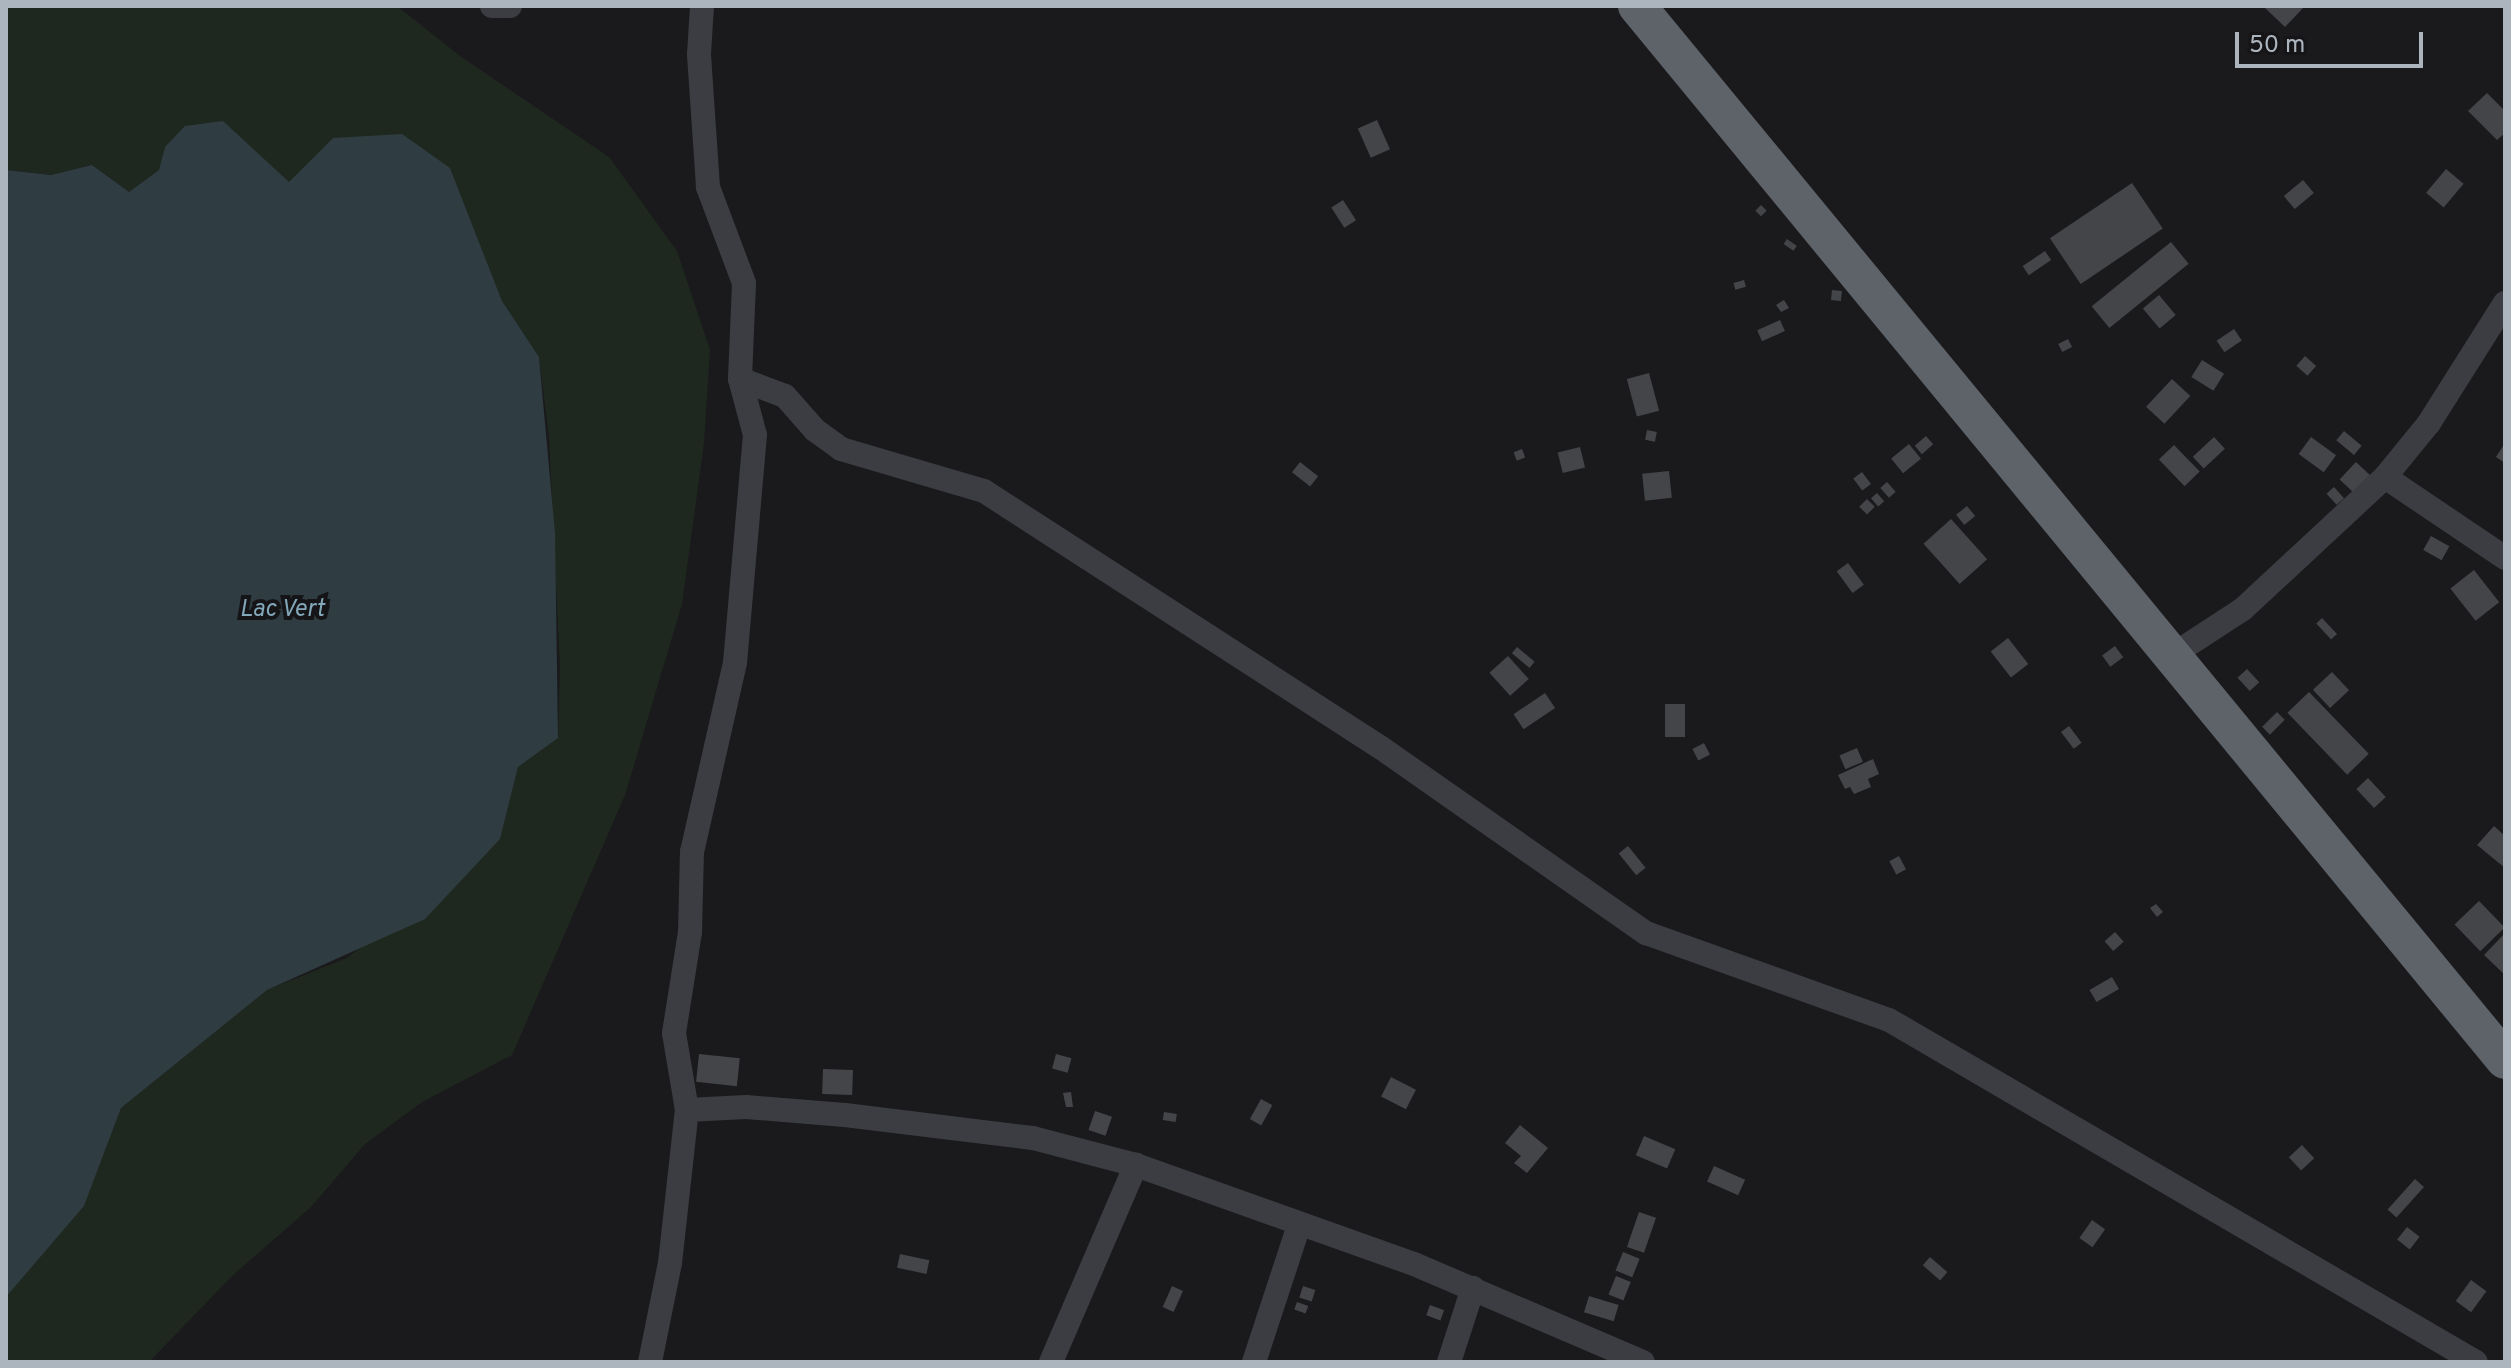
<!DOCTYPE html>
<html>
<head>
<meta charset="utf-8">
<style>
	body { margin:0 }
	#map { position:relative; width:2511px; height:1368px; overflow:hidden; background:#1a1a1c; font-family:Overpass,sans-serif }
	div>[style] { position:absolute }
	.green>* { inset:0; background:#1f281f }
	.water>* { inset:0; background:#2f3d42 }
	.building>* { inset:0; background:#444549; transform-origin:0 0 }
	.minor>* { height:24px; margin:-12px; padding:0 12px; transform-origin:12px; border-radius:12px; background:#3b3d42 }
	.trunk>* { height:38px; margin:-19px; padding:0 19px; transform-origin:19px; border-radius:19px; background:#5e636a }
	span { translate:-50% -50%; white-space:nowrap; text-align:center; line-height:1.15; -webkit-text-stroke:8px #151518; paint-order:stroke }
	.water-label { font-size:24px; color:#82a8b9; font-style:italic }
	.frame { position:absolute; inset:0; border:8px solid #acb4bd; pointer-events:none }
	.scale { position:absolute; left:2235px; top:32px; width:188px; height:36px; box-sizing:border-box; border:4px solid #acb4bd; border-top:0; padding-left:10px; font-size:24px; line-height:28px; white-space:nowrap; color:#acb4bd; -webkit-text-stroke:6px #151518; paint-order:stroke }
</style>
</head>
<body>
<div id="map">
	<div class="green">
		<div style="clip-path:polygon(6px 6px,397px 6px,460px 56px,609px 157px,677px 251px,710px 350px,704px 443px,682px 604px,625px 795px,512px 1055px,422px 1102px,365px 1144px,311px 1207px,232px 1276px,149px 1362px,6px 1362px,6px 1297px,84px 1206px,121px 1108px,267px 990px,347px 958px,500px 839px,518px 767px,558px 738px,560px 666px,549px 437px,539px 357px,502px 301px,450px 168px,333px 138px,289px 183px,223px 121px,165px 147px,159px 170px,129px 192px,92px 165px,51px 175px,6px 170px)"></div>
	</div>
	<div class="water">
		<div style="clip-path:polygon(223px 121px,289px 182px,333px 138px,402px 134px,450px 168px,502px 301px,539px 357px,555px 533px,558px 738px,518px 767px,500px 839px,425px 919px,267px 990px,121px 1108px,84px 1206px,6px 1297px,6px 170px,51px 175px,92px 165px,129px 192px,159px 170px,165px 147px,185px 126px)"></div>
	</div>
	<div class="building">
		<div style="clip-path:polygon(2305px 6px,2285px 27px,2265px 8px,2266px 6px)"></div>
		<div style="clip-path:polygon(2487px 93px,2505px 111px,2505px 133px,2497px 140px,2468px 111px)"></div>
		<div style="left:1377px;top:120px;width:32px;height:21px;rotate:66deg"></div>
		<div style="left:2446px;top:169px;width:23px;height:31px;rotate:40deg"></div>
		<div style="left:2303px;top:180px;width:17px;height:25px;rotate:50deg"></div>
		<div style="left:2132px;top:183px;width:55px;height:99px;rotate:56deg"></div>
		<div style="left:1343px;top:200px;width:24px;height:14px;rotate:57deg"></div>
		<div style="left:1761px;top:205px;width:8px;height:8px;rotate:45deg"></div>
		<div style="left:1787px;top:239px;width:12px;height:6px;rotate:35deg"></div>
		<div style="left:2171px;top:242px;width:28px;height:102px;rotate:51deg"></div>
		<div style="left:2045px;top:251px;width:11px;height:27px;rotate:56deg"></div>
		<div style="left:1744px;top:280px;width:7px;height:11px;rotate:74deg"></div>
		<div style="left:1832px;top:290px;width:10px;height:10px;rotate:6deg"></div>
		<div style="left:2159px;top:295px;width:26px;height:21px;rotate:50deg"></div>
		<div style="clip-path:polygon(1784px 300px,1789px 308px,1781px 312px,1776px 305px)"></div>
		<div style="left:1780px;top:320px;width:12px;height:25px;rotate:66deg"></div>
		<div style="left:2234px;top:329px;width:14px;height:21px;rotate:56deg"></div>
		<div style="left:2068px;top:339px;width:9px;height:11px;rotate:63deg"></div>
		<div style="left:2305px;top:356px;width:15px;height:13px;rotate:42deg"></div>
		<div style="left:2202px;top:360px;width:26px;height:20px;rotate:32deg"></div>
		<div style="left:1649px;top:373px;width:39px;height:23px;rotate:75deg"></div>
		<div style="left:2172px;top:379px;width:25px;height:38px;rotate:43deg"></div>
		<div style="left:1647px;top:430px;width:10px;height:10px;rotate:11deg"></div>
		<div style="left:2344px;top:431px;width:23px;height:12px;rotate:40deg"></div>
		<div style="left:1926px;top:436px;width:11px;height:15px;rotate:49deg"></div>
		<div style="left:2214px;top:437px;width:16px;height:29px;rotate:47deg"></div>
		<div style="left:2311px;top:437px;width:31px;height:21px;rotate:36deg"></div>
		<div style="clip-path:polygon(2505px 443px,2505px 463px,2496px 457px)"></div>
		<div style="left:1909px;top:444px;width:19px;height:23px;rotate:51deg"></div>
		<div style="left:2174px;top:445px;width:37px;height:21px;rotate:46deg"></div>
		<div style="left:1580px;top:447px;width:21px;height:23px;rotate:76deg"></div>
		<div style="left:1522px;top:449px;width:9px;height:9px;rotate:69deg"></div>
		<div style="left:1300px;top:462px;width:23px;height:13px;rotate:38deg"></div>
		<div style="left:2356px;top:462px;width:23px;height:24px;rotate:43deg"></div>
		<div style="left:1669px;top:471px;width:27px;height:27px;rotate:84deg"></div>
		<div style="left:1862px;top:472px;width:15px;height:11px;rotate:53deg"></div>
		<div style="left:1887px;top:482px;width:13px;height:9px;rotate:48deg"></div>
		<div style="left:2334px;top:487px;width:15px;height:10px;rotate:48deg"></div>
		<div style="left:1877px;top:493px;width:11px;height:8px;rotate:49deg"></div>
		<div style="left:1867px;top:499px;width:11px;height:11px;rotate:45deg"></div>
		<div style="left:1967px;top:506px;width:13px;height:14px;rotate:51deg"></div>
		<div style="left:1951px;top:519px;width:54px;height:37px;rotate:48deg"></div>
		<div style="left:2431px;top:536px;width:21px;height:16px;rotate:29deg"></div>
		<div style="left:1848px;top:563px;width:27px;height:14px;rotate:54deg"></div>
		<div style="left:2474px;top:570px;width:41px;height:30px;rotate:52deg"></div>
		<div style="left:2322px;top:618px;width:22px;height:8px;rotate:47deg"></div>
		<div style="left:2008px;top:638px;width:33px;height:22px;rotate:52deg"></div>
		<div style="left:2115px;top:646px;width:14px;height:16px;rotate:54deg"></div>
		<div style="left:1517px;top:647px;width:23px;height:8px;rotate:40deg"></div>
		<div style="left:1508px;top:656px;width:31px;height:25px;rotate:48deg"></div>
		<div style="left:2247px;top:669px;width:18px;height:13px;rotate:47deg"></div>
		<div style="left:2332px;top:672px;width:25px;height:26px;rotate:47deg"></div>
		<div style="left:2309px;top:692px;width:86px;height:30px;rotate:46deg"></div>
		<div style="left:1545px;top:693px;width:18px;height:38px;rotate:56deg"></div>
		<div style="left:1665px;top:704px;width:20px;height:33px"></div>
		<div style="left:2277px;top:712px;width:11px;height:21px;rotate:45deg"></div>
		<div style="left:2069px;top:726px;width:21px;height:10px;rotate:53deg"></div>
		<div style="left:1704px;top:743px;width:13px;height:13px;rotate:63deg"></div>
		<div style="left:1857px;top:748px;width:15px;height:19px;rotate:67deg"></div>
		<div style="clip-path:polygon(1873px 759px,1879px 774px,1868px 779px,1871px 787px,1854px 794px,1850px 787px,1845px 789px,1838px 775px)"></div>
		<div style="left:2368px;top:778px;width:26px;height:16px;rotate:47deg"></div>
		<div style="clip-path:polygon(2494px 826px,2505px 836px,2505px 868px,2477px 845px)"></div>
		<div style="left:1628px;top:846px;width:28px;height:12px;rotate:51deg"></div>
		<div style="left:1899px;top:856px;width:15px;height:11px;rotate:62deg"></div>
		<div style="left:2479px;top:901px;width:37px;height:34px;rotate:46deg"></div>
		<div style="clip-path:polygon(2156px 904px,2163px 912px,2157px 917px,2150px 908px)"></div>
		<div style="left:2115px;top:932px;width:13px;height:14px;rotate:48deg"></div>
		<div style="clip-path:polygon(2505px 933px,2505px 975px,2484px 955px)"></div>
		<div style="left:2112px;top:977px;width:14px;height:26px;rotate:60deg"></div>
		<div style="left:699px;top:1054px;width:41px;height:28px;rotate:6deg"></div>
		<div style="left:1056px;top:1054px;width:16px;height:15px;rotate:15deg"></div>
		<div style="left:823px;top:1069px;width:30px;height:25px;rotate:2deg"></div>
		<div style="left:1391px;top:1077px;width:28px;height:22px;rotate:27deg"></div>
		<div style="clip-path:polygon(1071px 1092px,1073px 1107px,1066px 1107px,1063px 1093px)"></div>
		<div style="left:1261px;top:1099px;width:13px;height:23px;rotate:29deg"></div>
		<div style="left:1095px;top:1111px;width:18px;height:20px;rotate:19deg"></div>
		<div style="left:1164px;top:1112px;width:13px;height:8px;rotate:9deg"></div>
		<div style="clip-path:polygon(1520px 1125px,1548px 1148px,1527px 1173px,1514px 1163px,1521px 1156px,1505px 1143px)"></div>
		<div style="left:1644px;top:1136px;width:34px;height:21px;rotate:23deg"></div>
		<div style="left:2302px;top:1145px;width:18px;height:18px;rotate:47deg"></div>
		<div style="left:1714px;top:1166px;width:34px;height:17px;rotate:24deg"></div>
		<div style="left:2415px;top:1179px;width:12px;height:41px;rotate:42deg"></div>
		<div style="left:1639px;top:1212px;width:18px;height:37px;rotate:19deg"></div>
		<div style="left:2092px;top:1220px;width:16px;height:22px;rotate:35deg"></div>
		<div style="left:2407px;top:1227px;width:16px;height:16px;rotate:38deg"></div>
		<div style="left:1623px;top:1252px;width:18px;height:20px;rotate:22deg"></div>
		<div style="left:900px;top:1254px;width:30px;height:14px;rotate:12deg"></div>
		<div style="left:1930px;top:1257px;width:23px;height:11px;rotate:41deg"></div>
		<div style="left:1616px;top:1276px;width:16px;height:20px;rotate:22deg"></div>
		<div style="left:2471px;top:1280px;width:19px;height:26px;rotate:36deg"></div>
		<div style="left:1172px;top:1286px;width:12px;height:23px;rotate:24deg"></div>
		<div style="left:1303px;top:1286px;width:13px;height:12px;rotate:18deg"></div>
		<div style="left:1589px;top:1296px;width:31px;height:17px;rotate:17deg"></div>
		<div style="left:1297px;top:1302px;width:12px;height:8px;rotate:20deg"></div>
		<div style="left:1430px;top:1305px;width:15px;height:11px;rotate:20deg"></div>
	</div>
	<div class="minor">
		<div style="left:492px;top:6px;width:18px"></div>
		<div style="left:740px;top:379px;width:48px;rotate:20.7deg"></div>
		<div style="left:785px;top:396px;width:45px;rotate:48.6deg"></div>
		<div style="left:815px;top:430px;width:32px;rotate:36deg"></div>
		<div style="left:841px;top:449px;width:149px;rotate:16.4deg"></div>
		<div style="left:984px;top:491px;width:472px;rotate:32.9deg"></div>
		<div style="left:1380px;top:747px;width:325px;rotate:35deg"></div>
		<div style="left:1646px;top:933px;width:258px;rotate:19.7deg"></div>
		<div style="left:1889px;top:1020px;width:679px;rotate:30.23deg"></div>
		<div style="left:2385px;top:477px;width:145px;rotate:34deg"></div>
		<div style="left:2171px;top:656px;width:86px;rotate:-33.1deg"></div>
		<div style="left:2243px;top:609px;width:194px;rotate:-42.9deg"></div>
		<div style="left:2385px;top:477px;width:70px;rotate:-50.8deg"></div>
		<div style="left:2429px;top:423px;width:142px;rotate:-57.7deg"></div>
		<div style="left:687px;top:1110px;width:59px;rotate:-2.9deg"></div>
		<div style="left:746px;top:1107px;width:99px;rotate:4.6deg"></div>
		<div style="left:845px;top:1115px;width:189px;rotate:7deg"></div>
		<div style="left:1033px;top:1138px;width:106px;rotate:14.7deg"></div>
		<div style="left:1136px;top:1165px;width:295px;rotate:19.6deg"></div>
		<div style="left:1414px;top:1264px;width:249px;rotate:23.2deg"></div>
		<div style="left:650px;top:1362px;width:101px;rotate:-78.6deg"></div>
		<div style="left:670px;top:1263px;width:154px;rotate:-83.7deg"></div>
		<div style="left:687px;top:1110px;width:78px;rotate:-99.6deg"></div>
		<div style="left:674px;top:1033px;width:102px;rotate:-81deg"></div>
		<div style="left:690px;top:932px;width:80px;rotate:-88.6deg"></div>
		<div style="left:692px;top:852px;width:194px;rotate:-77.2deg"></div>
		<div style="left:735px;top:663px;width:229px;rotate:-85deg"></div>
		<div style="left:755px;top:435px;width:58px;rotate:-105deg"></div>
		<div style="left:740px;top:379px;width:96px;rotate:-87.6deg"></div>
		<div style="left:744px;top:283px;width:103px;rotate:-110.6deg"></div>
		<div style="left:708px;top:187px;width:133px;rotate:-93.9deg"></div>
		<div style="left:699px;top:54px;width:48px;rotate:-86.4deg"></div>
		<div style="left:1051px;top:1362px;width:215px;rotate:-66.7deg"></div>
		<div style="left:1254px;top:1362px;width:144px;rotate:-71.8deg"></div>
		<div style="left:1449px;top:1362px;width:78px;rotate:-72deg"></div>
	</div>
	<div class="trunk">
		<div style="left:1637px;top:6px;width:1365px;rotate:50.53deg"></div>
	</div>
	<div class="water-label">
		<span style="left:282px;top:611px">Lac Vert</span>
	</div>
	<div class="frame"></div>
	<div class="scale">50 m</div>
</div>
</body>
</html>
